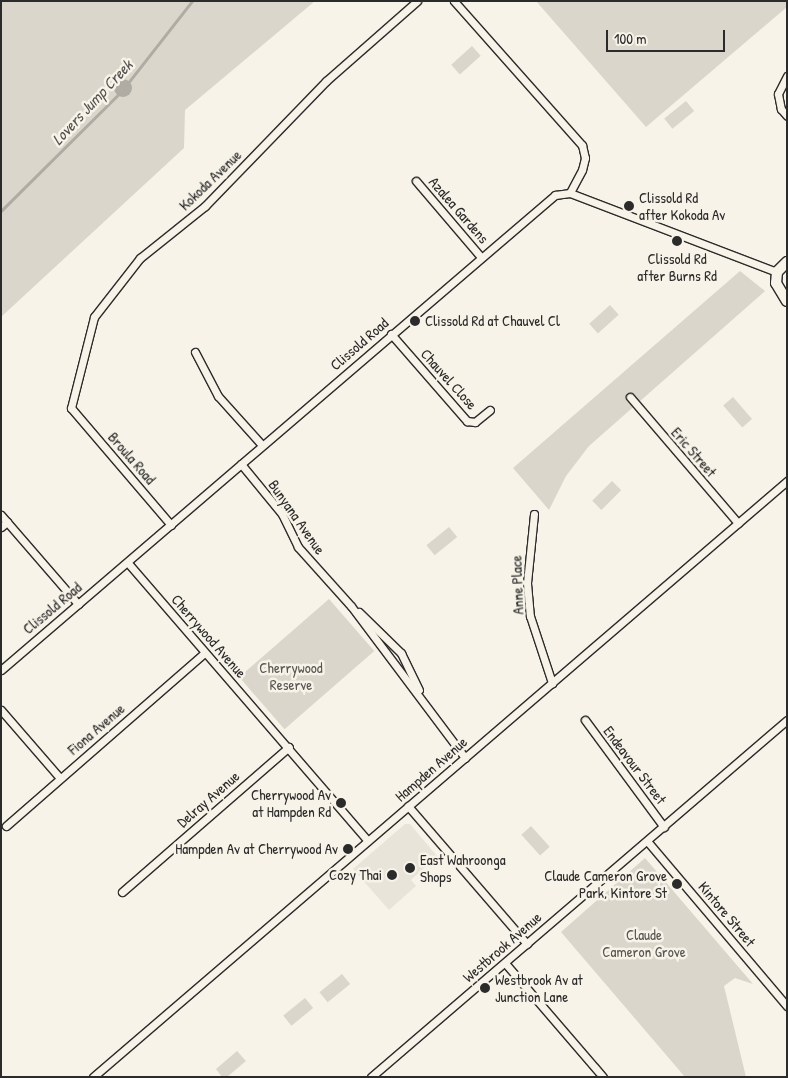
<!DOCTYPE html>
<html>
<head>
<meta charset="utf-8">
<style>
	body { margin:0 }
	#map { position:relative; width:788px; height:1078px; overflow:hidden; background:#f7f3e8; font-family:"Patrick Hand",sans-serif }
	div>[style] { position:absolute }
	.built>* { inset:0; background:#e8e4da }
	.green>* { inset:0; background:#dad6cc; transform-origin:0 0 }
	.water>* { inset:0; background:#afaca4 }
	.round { border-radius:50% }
	.stream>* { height:2.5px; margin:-1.25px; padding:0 1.25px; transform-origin:1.25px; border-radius:1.25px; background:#afaca4 }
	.roads { filter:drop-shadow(1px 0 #2b2b2b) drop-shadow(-1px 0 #2b2b2b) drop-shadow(0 1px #2b2b2b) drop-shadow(0 -1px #2b2b2b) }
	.street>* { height:7px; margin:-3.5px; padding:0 3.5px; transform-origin:3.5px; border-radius:3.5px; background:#f7f3e8 }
	.secondary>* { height:10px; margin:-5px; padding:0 5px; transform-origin:5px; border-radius:5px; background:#f7f3e8 }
	.dots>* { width:14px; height:14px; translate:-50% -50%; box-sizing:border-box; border:2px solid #f7f3e8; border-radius:50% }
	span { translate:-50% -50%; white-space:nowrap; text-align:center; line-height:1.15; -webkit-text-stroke:5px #f7f3e8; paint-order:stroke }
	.street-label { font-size:15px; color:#2b2b2b }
	.poi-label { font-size:15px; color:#2b2b2b }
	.left { translate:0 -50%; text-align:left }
	.right { translate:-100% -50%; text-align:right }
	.park-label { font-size:15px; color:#575653 }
	.water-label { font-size:16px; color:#53524f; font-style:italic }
	.frame { position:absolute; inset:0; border:2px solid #2b2b2b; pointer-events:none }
	.scale { position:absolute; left:606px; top:30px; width:119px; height:22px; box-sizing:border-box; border:2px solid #2b2b2b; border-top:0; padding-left:6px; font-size:15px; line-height:18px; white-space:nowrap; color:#2b2b2b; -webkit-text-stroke:4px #f7f3e8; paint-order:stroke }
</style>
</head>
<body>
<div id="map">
	<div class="built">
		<div style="clip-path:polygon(405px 824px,410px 824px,437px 856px,411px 880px,416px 886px,389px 910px,353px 869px)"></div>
	</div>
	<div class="green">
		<div style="clip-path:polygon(1px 1px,315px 1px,185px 110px,184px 148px,1px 317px)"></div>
		<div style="clip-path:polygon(536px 1px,787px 1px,787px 7px,646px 127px)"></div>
		<div style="left:472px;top:46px;width:13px;height:28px;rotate:48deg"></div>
		<div style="left:686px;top:101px;width:13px;height:28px;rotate:51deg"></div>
		<div style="clip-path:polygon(740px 271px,765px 291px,589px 446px,566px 476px,549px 510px,513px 468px)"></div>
		<div style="left:610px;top:305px;width:13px;height:28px;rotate:48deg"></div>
		<div style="left:733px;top:397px;width:29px;height:13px;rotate:49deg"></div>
		<div style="left:612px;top:481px;width:13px;height:28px;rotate:45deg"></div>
		<div style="left:449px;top:527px;width:13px;height:29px;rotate:51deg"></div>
		<div style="left:329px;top:599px;width:69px;height:119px;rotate:49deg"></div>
		<div style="left:531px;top:826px;width:28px;height:13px;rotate:48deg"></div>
		<div style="clip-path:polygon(645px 858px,753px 984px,735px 978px,724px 986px,746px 1077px,685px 1077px,561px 932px)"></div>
		<div style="left:342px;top:974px;width:13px;height:29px;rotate:51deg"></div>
		<div style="left:305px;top:998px;width:13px;height:28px;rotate:51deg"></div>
		<div style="clip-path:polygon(237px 1051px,246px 1061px,227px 1077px,222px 1077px,216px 1069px)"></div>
	</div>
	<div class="water">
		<div class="round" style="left:114px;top:79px;width:18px;height:18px"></div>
	</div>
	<div class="stream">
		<div style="left:128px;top:83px;width:104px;rotate:-52deg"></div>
		<div style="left:1px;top:211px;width:165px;rotate:-44.8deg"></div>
	</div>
	<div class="roads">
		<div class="street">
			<div style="left:454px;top:1px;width:193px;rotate:48.4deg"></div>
			<div style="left:582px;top:145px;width:13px;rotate:77deg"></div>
			<div style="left:585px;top:158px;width:12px;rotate:104deg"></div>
			<div style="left:582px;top:170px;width:26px;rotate:118deg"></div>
			<div style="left:787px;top:76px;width:20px;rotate:117deg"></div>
			<div style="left:778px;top:94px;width:15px;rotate:79deg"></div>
			<div style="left:781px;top:109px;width:9px;rotate:49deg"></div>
			<div style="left:416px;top:181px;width:100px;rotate:49.5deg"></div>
			<div style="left:391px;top:334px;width:116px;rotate:48.9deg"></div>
			<div style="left:467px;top:421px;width:8px;rotate:7deg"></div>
			<div style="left:475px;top:422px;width:19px;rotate:-39deg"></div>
			<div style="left:195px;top:352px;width:50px;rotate:62.4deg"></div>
			<div style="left:218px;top:396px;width:66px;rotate:48.1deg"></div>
			<div style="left:630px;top:397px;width:166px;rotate:49.4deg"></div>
			<div style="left:241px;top:464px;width:65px;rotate:50.6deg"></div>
			<div style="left:282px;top:514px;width:37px;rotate:64deg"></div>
			<div style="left:298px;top:547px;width:79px;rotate:48.1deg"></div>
			<div style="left:351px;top:606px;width:190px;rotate:53.1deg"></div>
			<div style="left:534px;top:514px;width:69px;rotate:95.8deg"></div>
			<div style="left:527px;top:583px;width:33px;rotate:85deg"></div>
			<div style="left:530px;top:616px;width:71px;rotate:71.8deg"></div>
			<div style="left:1px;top:515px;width:118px;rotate:49.1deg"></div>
			<div style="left:171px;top:525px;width:154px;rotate:-130.5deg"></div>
			<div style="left:71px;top:408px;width:94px;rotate:-75.8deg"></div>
			<div style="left:94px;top:317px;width:75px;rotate:-52.1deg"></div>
			<div style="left:140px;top:258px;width:83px;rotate:-38.7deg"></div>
			<div style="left:205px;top:206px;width:174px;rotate:-45.9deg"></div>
			<div style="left:326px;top:81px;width:121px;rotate:-41.3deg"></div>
			<div style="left:1px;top:527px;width:8px;rotate:-40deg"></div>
			<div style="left:128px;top:563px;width:367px;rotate:49.2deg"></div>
			<div style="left:359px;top:612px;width:59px;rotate:44.3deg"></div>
			<div style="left:401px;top:653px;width:41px;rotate:64.1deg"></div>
			<div style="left:1px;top:670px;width:730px;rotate:-40.61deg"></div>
			<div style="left:555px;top:195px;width:15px;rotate:-8deg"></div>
			<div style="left:570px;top:193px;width:222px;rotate:20.9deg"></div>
			<div style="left:1px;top:710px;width:90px;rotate:49.1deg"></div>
			<div style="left:585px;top:720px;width:133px;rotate:53.6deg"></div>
			<div style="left:408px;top:806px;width:182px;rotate:49.2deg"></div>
			<div style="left:6px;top:826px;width:263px;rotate:-41.1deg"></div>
			<div style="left:647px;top:841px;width:216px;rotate:49.7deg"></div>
			<div style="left:122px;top:892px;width:221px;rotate:-41deg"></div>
			<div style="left:505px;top:963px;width:150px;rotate:49.3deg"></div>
			<div style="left:93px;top:1077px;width:915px;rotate:-40.66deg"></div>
			<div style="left:371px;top:1077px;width:548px;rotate:-40.64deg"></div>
		</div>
		<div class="secondary">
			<div style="left:787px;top:262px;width:14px;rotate:135deg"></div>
			<div style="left:777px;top:272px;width:11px;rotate:95deg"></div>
			<div style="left:776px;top:283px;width:21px;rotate:59deg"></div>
		</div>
	</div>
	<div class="dots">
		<div style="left:629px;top:206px;background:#2b2b2b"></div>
		<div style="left:677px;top:241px;background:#2b2b2b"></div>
		<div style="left:415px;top:321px;background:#2b2b2b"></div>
		<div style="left:341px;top:803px;background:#2b2b2b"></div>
		<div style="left:348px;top:849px;background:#2b2b2b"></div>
		<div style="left:410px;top:868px;background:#2b2b2b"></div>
		<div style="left:392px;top:875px;background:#2b2b2b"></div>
		<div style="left:677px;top:884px;background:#2b2b2b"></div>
		<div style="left:485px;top:988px;background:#2b2b2b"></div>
	</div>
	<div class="street-label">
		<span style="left:210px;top:180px;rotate:-44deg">Kokoda Avenue</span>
		<span style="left:459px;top:210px;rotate:49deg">Azalea Gardens</span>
		<span style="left:359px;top:344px;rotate:-41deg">Clissold Road</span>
		<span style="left:449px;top:379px;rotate:48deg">Chauvel Close</span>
		<span style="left:694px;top:452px;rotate:49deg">Eric Street</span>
		<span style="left:132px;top:458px;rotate:49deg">Broula Road</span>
		<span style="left:297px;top:517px;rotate:55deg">Bunyana Avenue</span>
		<span style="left:517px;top:585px;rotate:-92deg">Anne Place</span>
		<span style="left:52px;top:608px;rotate:-40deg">Clissold Road</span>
		<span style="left:209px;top:636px;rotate:49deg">Cherrywood Avenue</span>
		<span style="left:96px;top:729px;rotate:-41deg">Fiona Avenue</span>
		<span style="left:635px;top:765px;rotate:53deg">Endeavour Street</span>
		<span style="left:431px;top:769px;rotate:-41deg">Hampden Avenue</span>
		<span style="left:208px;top:799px;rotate:-41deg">Delray Avenue</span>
		<span style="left:727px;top:914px;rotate:50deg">Kintore Street</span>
		<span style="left:502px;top:947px;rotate:-41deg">Westbrook Avenue</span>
	</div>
	<div class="poi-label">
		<span class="left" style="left:639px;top:206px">Clissold Rd<br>after Kokoda Av</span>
		<span style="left:677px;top:267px">Clissold Rd<br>after Burns Rd</span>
		<span class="left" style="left:425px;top:321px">Clissold Rd at Chauvel Cl</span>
		<span class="right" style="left:331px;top:803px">Cherrywood Av<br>at Hampden Rd</span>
		<span class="right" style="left:338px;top:849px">Hampden Av at Cherrywood Av</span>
		<span class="left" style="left:420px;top:868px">East Wahroonga<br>Shops</span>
		<span class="right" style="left:382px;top:875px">Cozy Thai</span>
		<span class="right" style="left:667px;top:884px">Claude Cameron Grove<br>Park, Kintore St</span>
		<span class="left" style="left:495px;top:988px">Westbrook Av at<br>Junction Lane</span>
	</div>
	<div class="park-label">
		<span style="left:291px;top:676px">Cherrywood<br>Reserve</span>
		<span style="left:644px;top:943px">Claude<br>Cameron Grove</span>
	</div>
	<div class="water-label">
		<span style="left:92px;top:102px;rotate:-47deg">Lovers Jump Creek</span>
	</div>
	<div class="frame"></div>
	<div class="scale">100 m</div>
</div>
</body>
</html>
